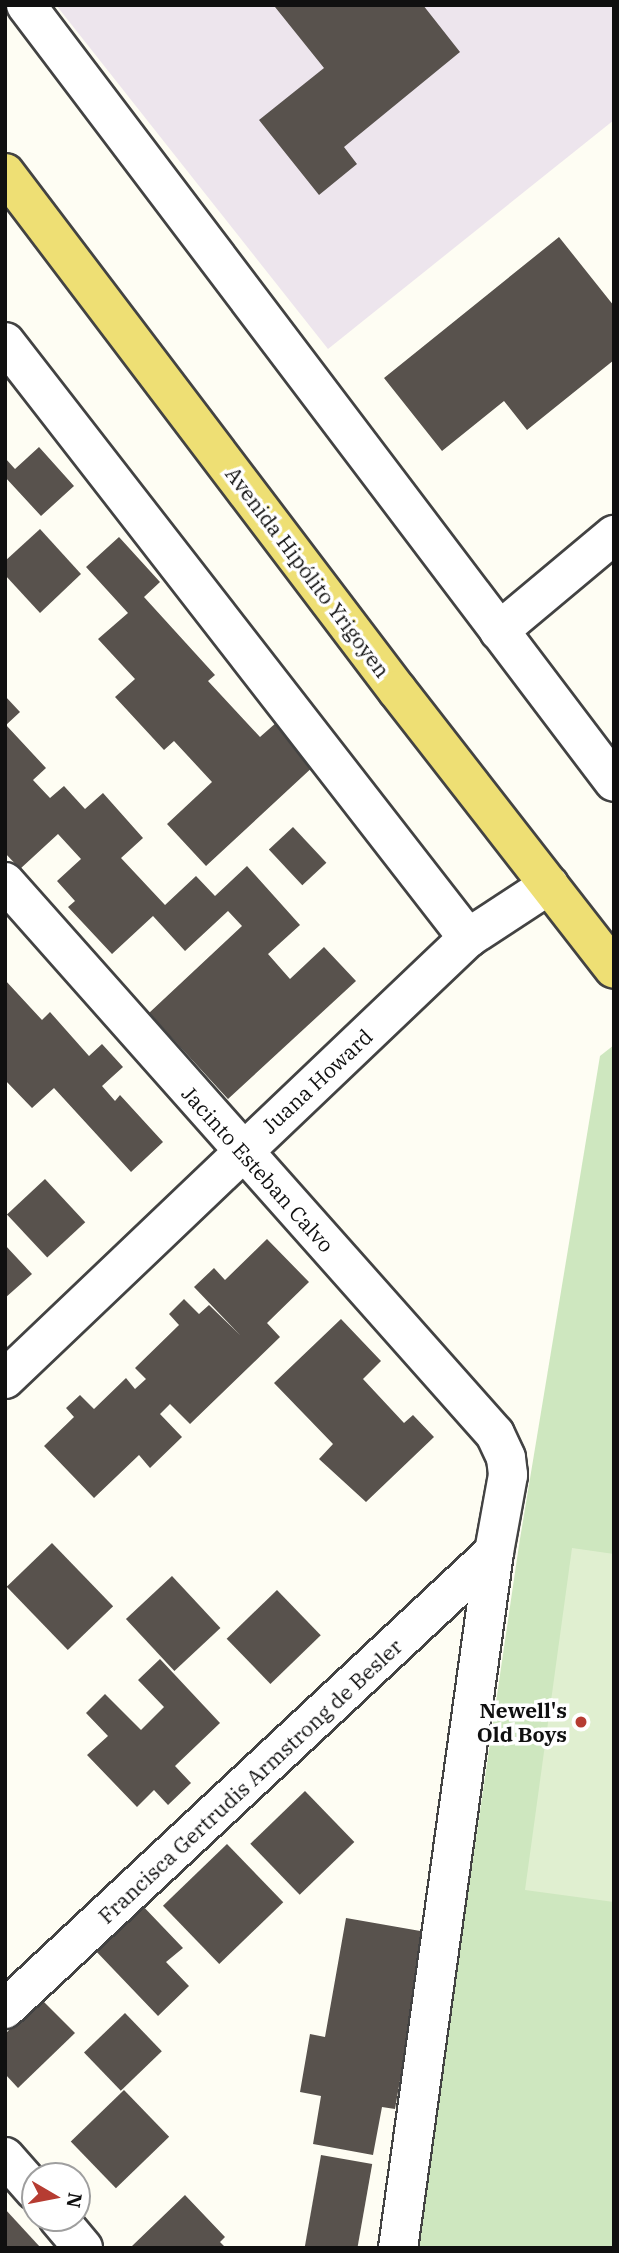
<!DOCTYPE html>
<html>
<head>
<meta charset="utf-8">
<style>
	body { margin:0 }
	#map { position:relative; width:619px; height:2253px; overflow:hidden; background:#fefdf3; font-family:"IBM Plex Serif",serif }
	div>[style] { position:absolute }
	.industrial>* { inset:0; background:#ede5ed }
	.green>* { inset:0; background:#cee7bf }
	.pitch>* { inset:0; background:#e0efd0 }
	.building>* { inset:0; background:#58524d; transform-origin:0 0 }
	.roads { filter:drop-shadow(2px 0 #434343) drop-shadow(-2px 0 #434343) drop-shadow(0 2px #434343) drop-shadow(0 -2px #434343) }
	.street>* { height:38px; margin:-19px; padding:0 19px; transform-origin:19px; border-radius:19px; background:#fff }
	.primary>* { height:38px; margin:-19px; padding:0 19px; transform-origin:19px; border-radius:19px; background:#eedf74 }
	.dots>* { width:19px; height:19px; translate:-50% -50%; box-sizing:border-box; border:4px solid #fff; border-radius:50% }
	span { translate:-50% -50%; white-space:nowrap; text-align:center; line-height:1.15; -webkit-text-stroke:7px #fff; paint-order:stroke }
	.street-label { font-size:21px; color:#101010 }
	.poi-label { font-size:21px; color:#101010; font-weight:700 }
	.right { translate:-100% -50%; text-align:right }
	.frame { position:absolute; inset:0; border:7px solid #101010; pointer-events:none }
	.north { position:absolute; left:21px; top:2162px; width:70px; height:70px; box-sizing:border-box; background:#fff; border:2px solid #9f9f9f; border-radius:50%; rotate:100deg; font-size:19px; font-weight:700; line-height:28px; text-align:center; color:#101010 }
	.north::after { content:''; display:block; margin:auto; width:24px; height:32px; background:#b63c32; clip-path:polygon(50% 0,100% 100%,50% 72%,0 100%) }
</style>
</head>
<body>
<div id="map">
	<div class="industrial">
		<div style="clip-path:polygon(56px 5px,614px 5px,614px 120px,328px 349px)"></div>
	</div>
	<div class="green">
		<div style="clip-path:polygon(614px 1045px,614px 2248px,416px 2248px,519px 1545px,600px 1056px)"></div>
	</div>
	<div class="pitch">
		<div style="clip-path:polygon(572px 1548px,614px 1554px,614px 1902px,525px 1890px)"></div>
	</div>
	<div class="building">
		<div style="clip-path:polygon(278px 5px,423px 5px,460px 52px,344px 147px,357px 164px,319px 195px,259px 120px,324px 68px,275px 7px)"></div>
		<div style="clip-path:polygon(559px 237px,614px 306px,614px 360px,527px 430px,504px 401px,442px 451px,384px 378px)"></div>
		<div style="clip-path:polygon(39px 447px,74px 486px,41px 516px,5px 477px,5px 458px,15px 469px)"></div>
		<div style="clip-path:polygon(40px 529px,81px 574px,40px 613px,5px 575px,5px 561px)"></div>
		<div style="clip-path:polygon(119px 537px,160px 582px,144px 597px,215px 675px,208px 681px,260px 737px,277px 722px,316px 764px,206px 866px,167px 824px,212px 782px,174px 741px,164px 750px,115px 697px,135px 679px,98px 639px,128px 613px,86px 567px)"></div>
		<div style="clip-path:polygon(5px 696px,20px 712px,6px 725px,46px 768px,33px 780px,50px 798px,64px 786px,85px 809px,103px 793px,143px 838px,121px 858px,165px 905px,196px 876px,215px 896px,247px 866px,300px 925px,268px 954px,290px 979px,324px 947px,356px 981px,228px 1099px,149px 1013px,242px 926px,228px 911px,185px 951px,153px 916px,112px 954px,68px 907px,75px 901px,57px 881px,81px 859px,58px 834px,20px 869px,5px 853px)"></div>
		<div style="left:293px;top:827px;width:49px;height:33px;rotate:47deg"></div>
		<div style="clip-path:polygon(5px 980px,42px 1020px,50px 1012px,89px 1056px,102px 1044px,123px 1067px,102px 1086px,115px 1101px,120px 1095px,163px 1142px,131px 1172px,54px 1088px,32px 1108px,5px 1080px)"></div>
		<div style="left:45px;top:1179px;width:59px;height:52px;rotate:47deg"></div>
		<div style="clip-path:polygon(267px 1239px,309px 1282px,267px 1323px,280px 1337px,190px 1424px,170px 1404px,160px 1414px,182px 1437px,150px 1468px,139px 1455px,94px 1498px,44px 1446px,74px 1417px,66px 1408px,80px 1395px,94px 1409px,126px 1378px,135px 1389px,146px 1379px,135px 1368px,179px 1325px,169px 1314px,184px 1299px,199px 1314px,209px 1305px,240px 1335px,194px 1287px,214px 1268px,225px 1280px)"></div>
		<div style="clip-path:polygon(5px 1245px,32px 1274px,5px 1298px)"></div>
		<div style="clip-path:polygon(341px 1319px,381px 1361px,363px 1379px,404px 1423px,413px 1415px,434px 1437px,366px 1502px,319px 1459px,333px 1444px,274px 1383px)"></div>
		<div style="left:52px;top:1543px;width:88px;height:63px;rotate:46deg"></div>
		<div style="left:172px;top:1576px;width:71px;height:63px;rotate:47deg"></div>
		<div style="left:277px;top:1590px;width:63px;height:70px;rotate:46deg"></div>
		<div style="clip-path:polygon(160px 1659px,220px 1723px,175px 1766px,191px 1783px,168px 1805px,154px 1790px,137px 1807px,87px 1755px,108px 1736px,86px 1713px,105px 1694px,141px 1730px,164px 1707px,138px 1680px)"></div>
		<div style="left:305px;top:1791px;width:71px;height:76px;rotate:46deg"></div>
		<div style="left:227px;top:1844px;width:81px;height:89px;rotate:46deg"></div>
		<div style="clip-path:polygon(139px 1902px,183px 1948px,166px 1962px,189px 1986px,158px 2016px,92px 1947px)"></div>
		<div style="clip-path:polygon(346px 1918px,426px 1932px,395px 2109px,382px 2107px,373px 2155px,313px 2144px,321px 2096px,300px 2092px,310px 2034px,325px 2037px)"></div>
		<div style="clip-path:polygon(41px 1999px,75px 2033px,18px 2088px,5px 2074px,5px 2034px)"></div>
		<div style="left:125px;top:2013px;width:53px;height:57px;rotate:46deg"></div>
		<div style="left:124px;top:2090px;width:65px;height:74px;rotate:46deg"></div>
		<div style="left:321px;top:2155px;width:52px;height:95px;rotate:10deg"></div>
		<div style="clip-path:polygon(185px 2195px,225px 2237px,220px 2242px,226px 2248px,134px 2248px,132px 2246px)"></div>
		<div style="clip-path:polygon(5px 2209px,40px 2247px,5px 2248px)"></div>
	</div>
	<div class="roads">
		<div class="street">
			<div style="left:26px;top:5px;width:974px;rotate:52.88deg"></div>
			<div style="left:5px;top:342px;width:755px;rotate:52.16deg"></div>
			<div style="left:499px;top:631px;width:150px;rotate:-39.9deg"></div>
			<div style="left:5px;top:882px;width:738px;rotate:48.41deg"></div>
			<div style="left:495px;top:1434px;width:26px;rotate:65deg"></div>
			<div style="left:506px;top:1458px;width:17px;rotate:83deg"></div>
			<div style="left:508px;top:1475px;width:78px;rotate:100.3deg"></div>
			<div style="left:494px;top:1552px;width:703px;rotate:97.85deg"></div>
			<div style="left:5px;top:1379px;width:639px;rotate:-43.61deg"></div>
			<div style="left:468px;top:938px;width:97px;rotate:-33.2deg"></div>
			<div style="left:5px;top:2009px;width:669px;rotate:-43.06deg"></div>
			<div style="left:5px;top:2157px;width:45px;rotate:48.6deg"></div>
			<div style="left:58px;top:2218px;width:39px;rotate:50deg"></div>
		</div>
		<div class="primary">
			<div style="left:5px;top:173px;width:649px;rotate:52.83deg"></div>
			<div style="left:397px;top:690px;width:353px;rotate:52.1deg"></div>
		</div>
	</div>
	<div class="dots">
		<div style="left:581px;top:1722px;background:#b63c32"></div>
	</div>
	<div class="street-label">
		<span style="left:308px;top:572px;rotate:53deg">Avenida Hipólito Yrigoyen</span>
		<span style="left:317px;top:1081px;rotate:-43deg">Juana Howard</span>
		<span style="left:258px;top:1169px;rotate:48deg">Jacinto Esteban Calvo</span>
		<span style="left:250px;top:1781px;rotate:-43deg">Francisca Gertrudis Armstrong de Besler</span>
	</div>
	<div class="poi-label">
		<span class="right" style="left:567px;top:1722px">Newell's<br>Old Boys</span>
	</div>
	<div class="frame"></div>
	<div class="north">N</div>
</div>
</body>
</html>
